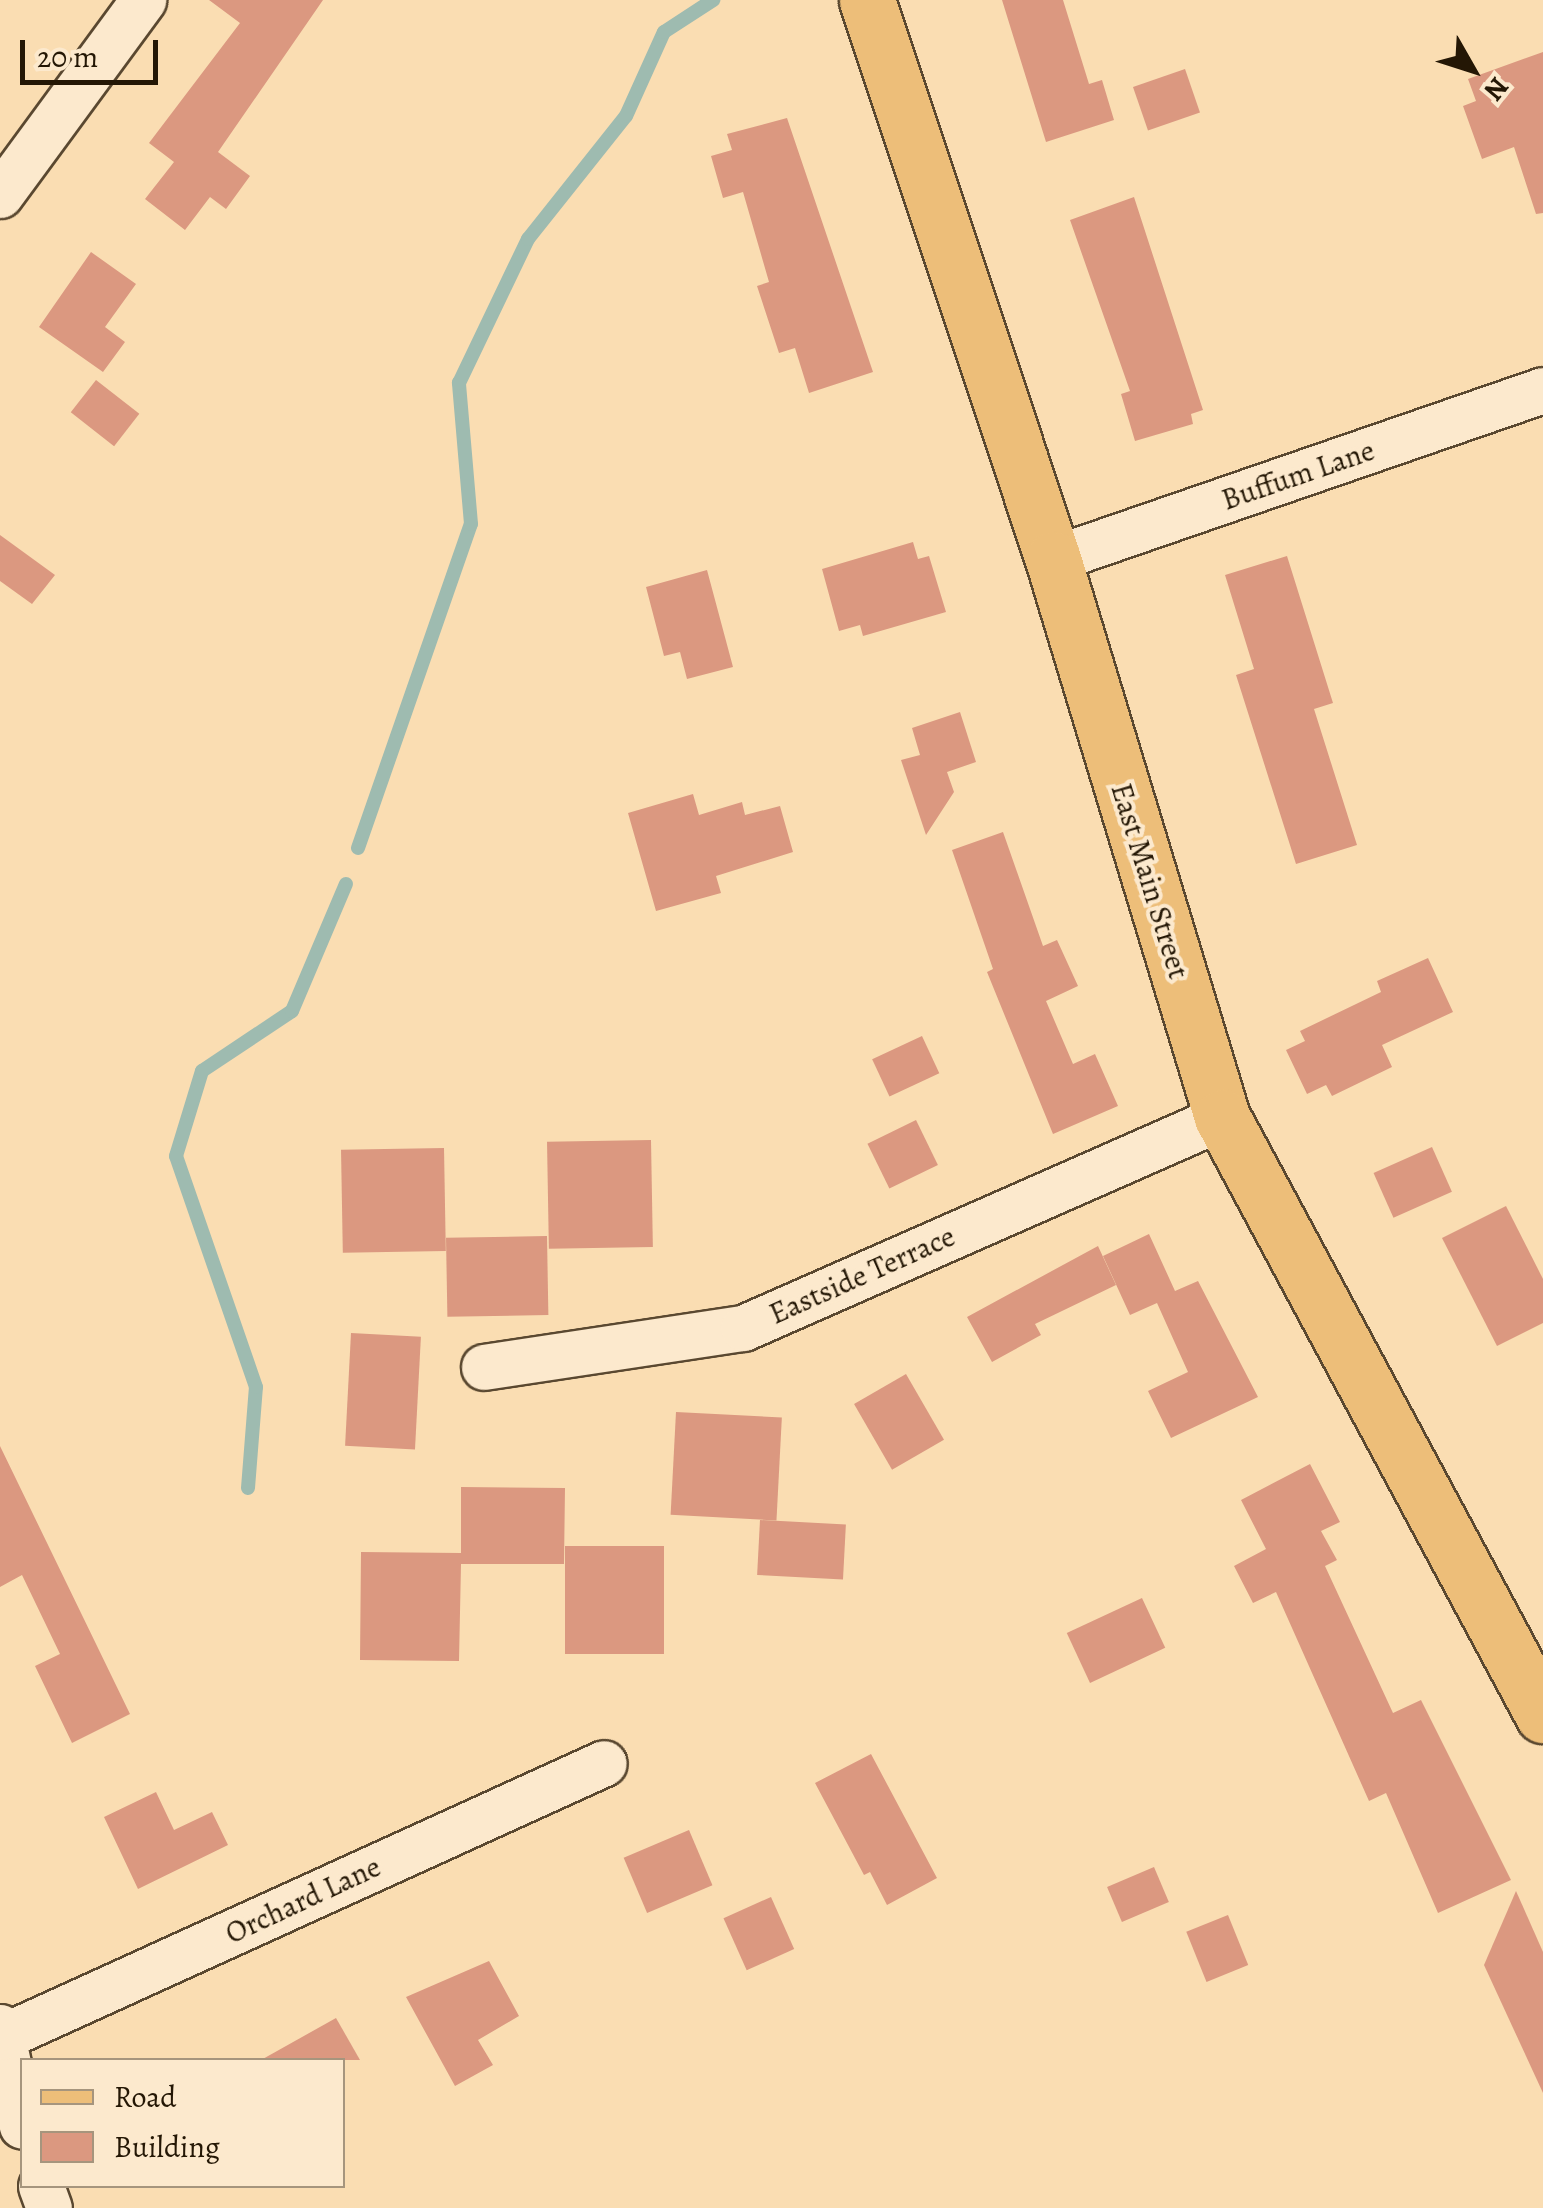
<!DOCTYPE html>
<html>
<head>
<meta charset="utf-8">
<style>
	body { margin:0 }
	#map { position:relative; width:1543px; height:2208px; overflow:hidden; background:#faddb2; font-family:Alegreya,serif }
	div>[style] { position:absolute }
	.stream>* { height:14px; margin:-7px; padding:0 7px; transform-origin:7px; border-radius:7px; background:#9ebbb0 }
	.building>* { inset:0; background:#db9880; transform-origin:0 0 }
	.roads { filter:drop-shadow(2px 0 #5a4830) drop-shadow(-2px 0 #5a4830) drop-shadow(0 2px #5a4830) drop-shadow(0 -2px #5a4830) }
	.minor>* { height:45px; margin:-22.5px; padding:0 22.5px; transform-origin:22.5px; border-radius:22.5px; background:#fce9cd }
	.major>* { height:55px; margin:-27.5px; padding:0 27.5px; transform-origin:27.5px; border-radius:27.5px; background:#edbe79 }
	span { translate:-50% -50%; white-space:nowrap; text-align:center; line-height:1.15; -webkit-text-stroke:8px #fce9cd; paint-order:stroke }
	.street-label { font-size:30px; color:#241705 }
	.legend { position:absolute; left:20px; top:2058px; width:325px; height:130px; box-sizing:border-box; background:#fce9cd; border:2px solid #a6957d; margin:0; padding:12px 18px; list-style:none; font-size:30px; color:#241705 }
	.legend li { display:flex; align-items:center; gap:20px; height:50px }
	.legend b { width:50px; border:2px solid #a6957d }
	.north { position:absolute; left:1423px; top:20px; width:100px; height:100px; -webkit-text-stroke:8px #fce9cd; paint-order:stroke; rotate:129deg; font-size:28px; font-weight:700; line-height:40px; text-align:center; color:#241705 }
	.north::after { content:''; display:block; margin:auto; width:35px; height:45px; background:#241705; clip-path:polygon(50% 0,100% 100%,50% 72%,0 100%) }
	.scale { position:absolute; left:20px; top:40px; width:138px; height:45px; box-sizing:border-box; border:5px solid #241705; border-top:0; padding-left:12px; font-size:30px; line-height:35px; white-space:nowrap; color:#241705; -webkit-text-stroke:8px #fce9cd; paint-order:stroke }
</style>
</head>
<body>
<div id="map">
	<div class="stream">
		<div style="left:358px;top:848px;width:343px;rotate:-70.8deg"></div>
		<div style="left:471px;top:524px;width:142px;rotate:-94.9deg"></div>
		<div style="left:459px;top:383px;width:160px;rotate:-64.4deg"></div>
		<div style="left:528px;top:239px;width:157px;rotate:-51.5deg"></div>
		<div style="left:626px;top:116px;width:92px;rotate:-65.7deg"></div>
		<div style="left:664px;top:32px;width:59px;rotate:-33.1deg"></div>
		<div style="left:248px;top:1488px;width:101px;rotate:-85.5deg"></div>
		<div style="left:256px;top:1387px;width:244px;rotate:-109.1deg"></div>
		<div style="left:176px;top:1156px;width:89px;rotate:-73deg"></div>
		<div style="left:202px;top:1071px;width:108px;rotate:-33.7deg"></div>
		<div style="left:292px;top:1011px;width:138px;rotate:-67deg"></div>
	</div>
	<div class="building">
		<div style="clip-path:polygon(209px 0,323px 0,218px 152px,250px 176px,226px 209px,210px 197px,185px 230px,145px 199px,174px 162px,149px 143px,240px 23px)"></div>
		<div style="clip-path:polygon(1002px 0,1063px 0,1089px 84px,1102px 80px,1114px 120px,1046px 142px)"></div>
		<div style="clip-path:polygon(1543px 52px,1543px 213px,1536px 214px,1514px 147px,1482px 159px,1463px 106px,1476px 101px,1468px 79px)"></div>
		<div style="left:1185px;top:69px;width:46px;height:55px;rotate:71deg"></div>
		<div style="clip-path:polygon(787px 118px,873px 372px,809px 393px,795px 348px,779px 353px,757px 286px,769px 282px,743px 192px,723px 198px,711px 156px,732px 150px,727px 134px)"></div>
		<div style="clip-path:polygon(1134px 197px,1203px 410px,1191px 414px,1193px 424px,1135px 441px,1121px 394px,1130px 391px,1070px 220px)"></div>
		<div style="clip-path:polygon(91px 252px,136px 284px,105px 327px,125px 342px,103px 372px,39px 327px)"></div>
		<div style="left:96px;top:380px;width:55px;height:41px;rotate:38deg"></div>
		<div style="clip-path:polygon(0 535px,55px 575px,32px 604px,0 581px)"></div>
		<div style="clip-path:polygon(913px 542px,918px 559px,929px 556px,946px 612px,863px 636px,860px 625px,839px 631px,822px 569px)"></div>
		<div style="clip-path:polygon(1287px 556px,1333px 703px,1314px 709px,1357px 845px,1296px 864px,1236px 675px,1254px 669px,1225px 575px)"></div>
		<div style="clip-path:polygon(707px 570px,733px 667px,687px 679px,680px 652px,664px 656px,646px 587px)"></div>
		<div style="clip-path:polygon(960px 712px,976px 762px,947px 772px,954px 792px,926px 835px,901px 760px,920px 755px,912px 728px)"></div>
		<div style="clip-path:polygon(693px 794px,699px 815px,742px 802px,745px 815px,780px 806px,793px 852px,716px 876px,721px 893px,656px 911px,628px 813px)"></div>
		<div style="clip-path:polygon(1003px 832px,1043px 946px,1057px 940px,1078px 986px,1046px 1001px,1073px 1064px,1095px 1054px,1118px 1106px,1053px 1134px,987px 972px,993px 969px,952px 850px)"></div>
		<div style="clip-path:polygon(1428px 958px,1453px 1012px,1382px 1045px,1392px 1067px,1332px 1096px,1326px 1085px,1307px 1094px,1286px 1050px,1305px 1041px,1300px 1031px,1381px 992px,1377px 981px)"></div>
		<div style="left:922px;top:1036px;width:41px;height:55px;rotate:65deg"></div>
		<div style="left:916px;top:1120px;width:50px;height:54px;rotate:64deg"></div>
		<div style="left:651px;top:1140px;width:107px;height:104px;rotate:89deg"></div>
		<div style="left:1432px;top:1147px;width:49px;height:64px;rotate:66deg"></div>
		<div style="left:444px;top:1148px;width:103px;height:103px;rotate:89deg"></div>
		<div style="clip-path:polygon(1506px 1206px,1543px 1279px,1543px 1323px,1497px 1346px,1442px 1238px)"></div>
		<div style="clip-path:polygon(1149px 1234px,1175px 1291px,1198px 1281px,1258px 1397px,1171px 1438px,1148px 1391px,1188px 1372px,1157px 1303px,1130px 1315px,1103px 1256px)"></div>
		<div style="left:547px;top:1236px;width:79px;height:101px;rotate:89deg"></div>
		<div style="clip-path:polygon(1098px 1246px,1116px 1285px,1035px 1324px,1041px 1335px,992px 1362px,967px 1317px)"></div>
		<div style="left:351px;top:1333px;width:70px;height:113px;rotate:3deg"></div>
		<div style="left:906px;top:1374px;width:76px;height:60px;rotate:60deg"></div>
		<div style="left:676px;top:1412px;width:106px;height:103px;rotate:3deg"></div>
		<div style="clip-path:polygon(0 1446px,130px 1714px,72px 1743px,35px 1666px,60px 1654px,22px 1575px,0 1587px)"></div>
		<div style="clip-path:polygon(1310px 1464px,1340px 1522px,1321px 1531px,1337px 1560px,1325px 1566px,1393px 1713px,1421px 1700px,1511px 1880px,1438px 1913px,1386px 1793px,1369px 1801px,1276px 1592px,1253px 1603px,1234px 1566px,1266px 1549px,1241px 1500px)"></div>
		<div style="clip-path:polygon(461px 1487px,565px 1488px,564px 1564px,461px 1564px,459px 1661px,360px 1660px,361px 1552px,461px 1553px)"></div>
		<div style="left:760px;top:1520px;width:86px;height:55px;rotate:3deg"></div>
		<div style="left:565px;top:1546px;width:99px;height:108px"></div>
		<div style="left:1142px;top:1598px;width:55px;height:83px;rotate:65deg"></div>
		<div style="clip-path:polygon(871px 1754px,937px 1878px,887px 1905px,870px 1872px,864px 1875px,815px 1783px)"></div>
		<div style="clip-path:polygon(156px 1792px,174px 1830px,212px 1812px,228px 1845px,138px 1889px,104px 1817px)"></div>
		<div style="left:689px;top:1830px;width:60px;height:71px;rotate:67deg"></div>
		<div style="left:1154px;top:1867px;width:38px;height:51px;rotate:67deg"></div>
		<div style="clip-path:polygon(1516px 1891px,1543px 1952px,1543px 2093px,1484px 1965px)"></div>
		<div style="left:771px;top:1897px;width:57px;height:52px;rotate:66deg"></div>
		<div style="left:1228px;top:1915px;width:54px;height:45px;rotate:68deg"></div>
		<div style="clip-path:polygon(489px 1961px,519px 2016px,478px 2040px,493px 2065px,455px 2086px,406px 1997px)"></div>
		<div style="clip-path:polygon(336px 2018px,360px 2060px,261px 2060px)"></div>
	</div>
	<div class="roads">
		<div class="minor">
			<div style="left:0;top:195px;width:242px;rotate:-53.7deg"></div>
			<div style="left:1053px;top:559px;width:518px;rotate:-19.03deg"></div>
			<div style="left:484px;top:1367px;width:262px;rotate:-8.6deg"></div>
			<div style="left:743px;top:1328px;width:523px;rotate:-23.77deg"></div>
			<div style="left:0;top:2027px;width:101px;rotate:77.5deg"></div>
			<div style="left:2px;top:2037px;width:661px;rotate:-24.47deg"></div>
			<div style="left:41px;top:2186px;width:23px;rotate:70deg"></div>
		</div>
		<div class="major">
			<div style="left:867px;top:0;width:589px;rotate:71.6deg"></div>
			<div style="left:1053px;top:559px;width:583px;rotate:73.15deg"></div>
			<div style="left:1222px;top:1117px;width:679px;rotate:61.77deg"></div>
		</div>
	</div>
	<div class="street-label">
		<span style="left:1298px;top:475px;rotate:-19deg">Buffum Lane</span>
		<span style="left:1150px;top:881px;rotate:73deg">East Main Street</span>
		<span style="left:862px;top:1275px;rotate:-24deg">Eastside Terrace</span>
		<span style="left:303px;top:1900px;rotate:-25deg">Orchard Lane</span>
	</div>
	<ul class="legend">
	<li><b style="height:12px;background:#edbe79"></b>Road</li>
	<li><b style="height:28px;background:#db9880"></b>Building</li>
	</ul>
	<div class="north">N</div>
	<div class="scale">20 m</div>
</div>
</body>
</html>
